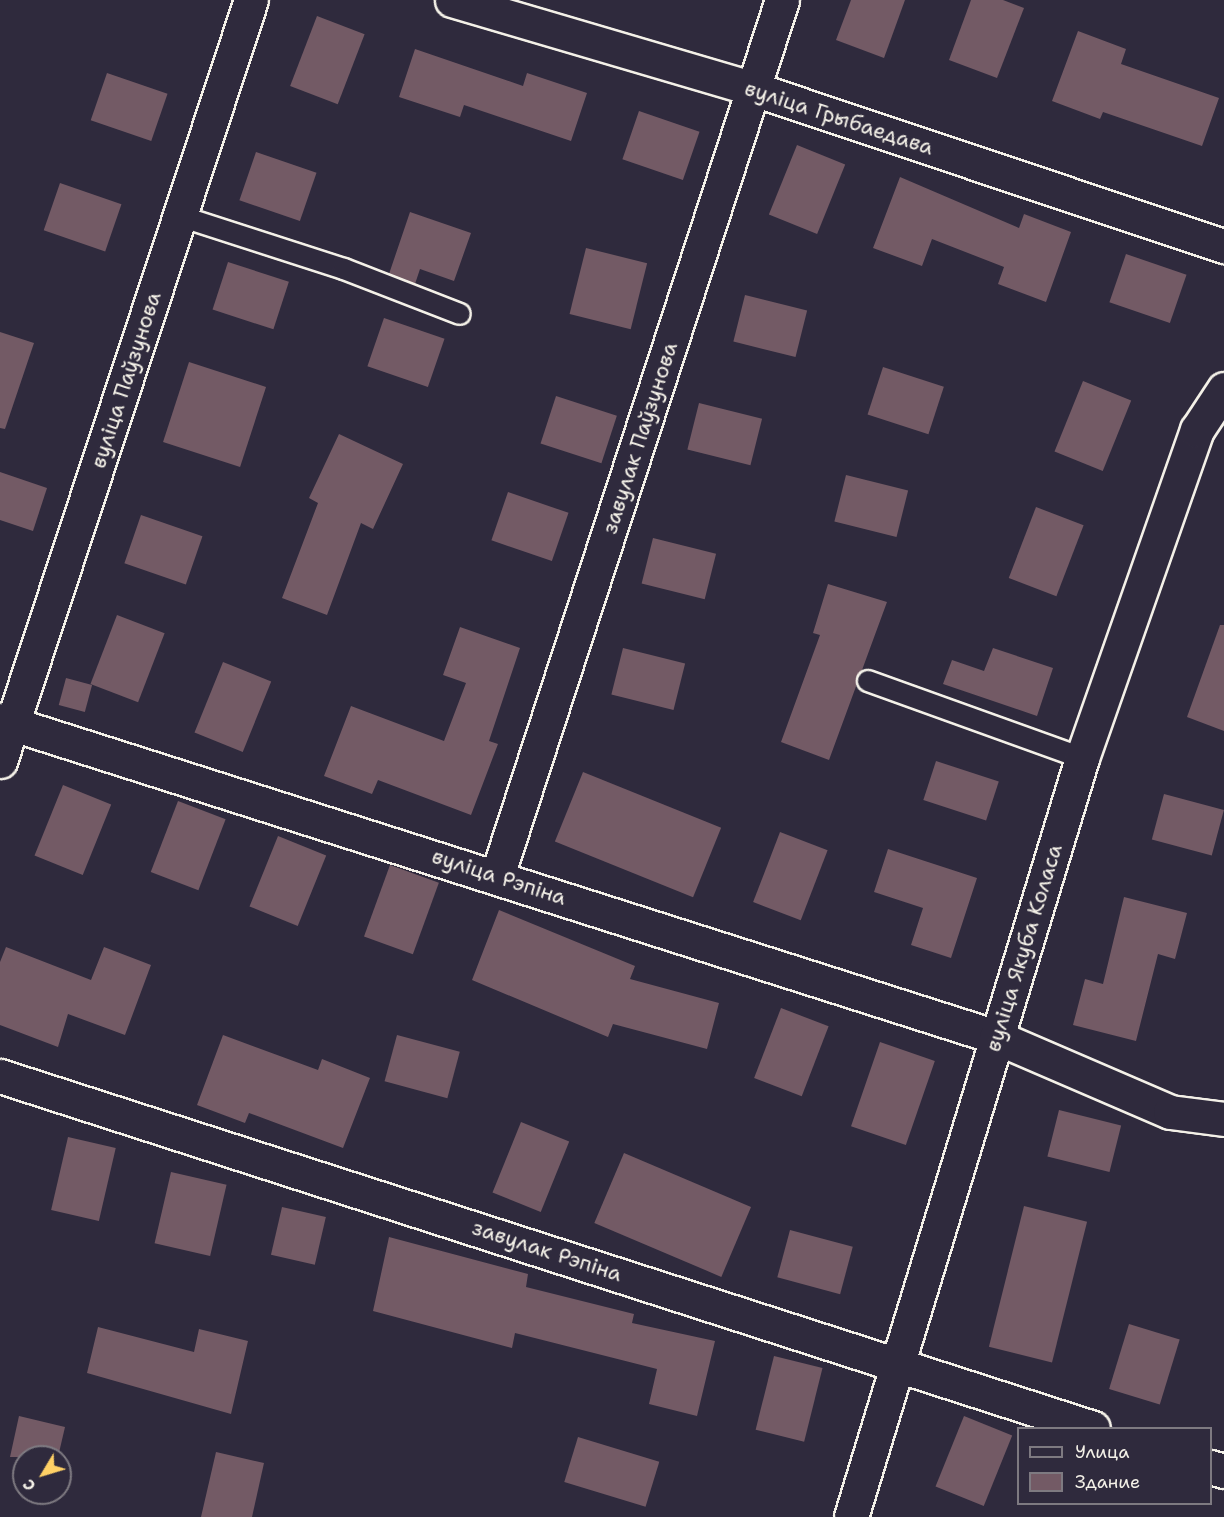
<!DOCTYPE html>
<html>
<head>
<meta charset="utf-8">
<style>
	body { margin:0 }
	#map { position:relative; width:1224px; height:1517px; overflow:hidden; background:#2f2a3d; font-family:"Shantell Sans",sans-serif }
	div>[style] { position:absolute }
	.building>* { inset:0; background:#735a65; transform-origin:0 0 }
	.roads { filter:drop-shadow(2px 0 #f4f1e8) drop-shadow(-2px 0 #f4f1e8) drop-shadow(0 2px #f4f1e8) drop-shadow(0 -2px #f4f1e8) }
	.lane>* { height:20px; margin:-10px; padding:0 10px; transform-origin:10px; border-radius:10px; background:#2f2a3d }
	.street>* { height:33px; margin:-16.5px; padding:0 16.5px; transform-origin:16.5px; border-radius:16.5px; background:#2f2a3d }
	.secondary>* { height:33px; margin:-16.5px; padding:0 16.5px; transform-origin:16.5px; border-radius:16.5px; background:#2f2a3d }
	span { translate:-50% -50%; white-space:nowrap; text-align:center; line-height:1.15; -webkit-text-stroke:5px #2f2a3d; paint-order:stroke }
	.street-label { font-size:21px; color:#f4f1e8 }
	.legend { position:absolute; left:1017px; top:1427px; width:195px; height:78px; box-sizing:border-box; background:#2f2a3d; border:2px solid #7e7a81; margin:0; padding:8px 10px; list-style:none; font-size:18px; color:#f4f1e8 }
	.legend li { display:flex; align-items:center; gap:12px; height:30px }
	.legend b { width:30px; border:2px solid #7e7a81 }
	.north { position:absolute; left:12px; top:1445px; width:60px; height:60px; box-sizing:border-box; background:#2f2a3d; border:2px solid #7e7a81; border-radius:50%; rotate:232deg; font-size:16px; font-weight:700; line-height:24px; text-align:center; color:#f4f1e8 }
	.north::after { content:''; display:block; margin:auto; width:21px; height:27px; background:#ffd166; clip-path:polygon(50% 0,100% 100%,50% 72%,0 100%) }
</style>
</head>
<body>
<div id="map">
	<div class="building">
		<div style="clip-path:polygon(851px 0,905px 0,884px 58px,836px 40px)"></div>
		<div style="clip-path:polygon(971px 0,1003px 0,1024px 8px,997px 78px,949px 60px)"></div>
		<div style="left:317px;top:16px;width:51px;height:75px;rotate:21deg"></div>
		<div style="clip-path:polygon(1078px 31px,1126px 49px,1121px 64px,1219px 98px,1202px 146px,1103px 112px,1100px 119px,1052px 101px)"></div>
		<div style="clip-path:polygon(415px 49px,523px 86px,527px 73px,587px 93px,571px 141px,464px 105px,460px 117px,399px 97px)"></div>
		<div style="left:107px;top:73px;width:64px;height:50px;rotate:19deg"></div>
		<div style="left:639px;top:111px;width:64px;height:51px;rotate:19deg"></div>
		<div style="left:797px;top:145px;width:52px;height:75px;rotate:22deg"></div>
		<div style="left:256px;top:152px;width:64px;height:51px;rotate:19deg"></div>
		<div style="clip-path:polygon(900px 177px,1019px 228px,1024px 214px,1071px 232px,1046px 302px,998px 284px,1004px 267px,932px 239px,922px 266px,873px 248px)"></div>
		<div style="left:60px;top:183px;width:65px;height:50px;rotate:19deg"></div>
		<div style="clip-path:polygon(410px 212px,471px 233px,454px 281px,420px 269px,415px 284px,389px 274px)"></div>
		<div style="left:586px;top:248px;width:63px;height:68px;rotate:14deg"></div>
		<div style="left:1126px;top:254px;width:64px;height:51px;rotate:19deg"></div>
		<div style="left:228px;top:262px;width:64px;height:50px;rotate:18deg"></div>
		<div style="left:745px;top:295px;width:64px;height:48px;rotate:14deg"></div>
		<div style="left:384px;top:318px;width:64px;height:51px;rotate:19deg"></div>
		<div style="clip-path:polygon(0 332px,34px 343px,5px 429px,0 428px)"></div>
		<div style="left:189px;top:362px;width:81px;height:84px;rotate:18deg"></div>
		<div style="left:883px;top:367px;width:64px;height:50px;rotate:18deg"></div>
		<div style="left:1083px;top:381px;width:52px;height:76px;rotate:22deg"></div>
		<div style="left:556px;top:396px;width:64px;height:50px;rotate:18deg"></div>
		<div style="left:699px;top:403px;width:65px;height:48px;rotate:14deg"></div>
		<div style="clip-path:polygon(339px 434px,403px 464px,373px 529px,361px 523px,327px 615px,282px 598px,318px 503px,309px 498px)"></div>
		<div style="clip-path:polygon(0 472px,47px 488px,33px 531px,0 520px)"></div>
		<div style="left:846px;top:475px;width:64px;height:48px;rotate:14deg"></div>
		<div style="left:508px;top:492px;width:64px;height:51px;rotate:19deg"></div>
		<div style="left:1036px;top:507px;width:51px;height:76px;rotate:21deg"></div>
		<div style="left:141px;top:515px;width:65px;height:51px;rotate:19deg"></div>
		<div style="left:653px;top:538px;width:65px;height:47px;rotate:14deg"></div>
		<div style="clip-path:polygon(828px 584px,887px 602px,829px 760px,781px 742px,820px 635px,813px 633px)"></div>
		<div style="left:117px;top:615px;width:51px;height:74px;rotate:21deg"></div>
		<div style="clip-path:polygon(1220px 625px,1224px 625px,1224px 731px,1187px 717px)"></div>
		<div style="clip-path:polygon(460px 627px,520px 648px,489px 741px,498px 744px,471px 815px,378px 780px,372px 794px,324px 776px,351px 706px,444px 741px,466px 683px,443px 675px)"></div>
		<div style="left:623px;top:648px;width:64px;height:48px;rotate:14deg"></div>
		<div style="clip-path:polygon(993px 648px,1053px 668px,1037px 716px,943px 684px,952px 660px,984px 671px)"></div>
		<div style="left:223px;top:662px;width:52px;height:76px;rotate:22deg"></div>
		<div style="left:66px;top:678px;width:27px;height:28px;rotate:15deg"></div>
		<div style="left:936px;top:761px;width:66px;height:41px;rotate:18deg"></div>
		<div style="left:583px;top:772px;width:149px;height:75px;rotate:22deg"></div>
		<div style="left:63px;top:785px;width:52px;height:76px;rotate:22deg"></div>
		<div style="left:1164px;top:794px;width:62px;height:47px;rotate:15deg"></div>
		<div style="left:178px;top:801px;width:51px;height:76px;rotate:21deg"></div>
		<div style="left:780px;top:832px;width:51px;height:75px;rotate:21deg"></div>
		<div style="left:278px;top:836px;width:52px;height:76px;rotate:22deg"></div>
		<div style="clip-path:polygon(888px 849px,977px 878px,951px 958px,911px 945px,923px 908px,874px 892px)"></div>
		<div style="left:390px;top:865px;width:52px;height:76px;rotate:20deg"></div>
		<div style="clip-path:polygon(1124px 897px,1187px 913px,1175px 959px,1158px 954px,1136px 1041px,1073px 1025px,1085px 979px,1103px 984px)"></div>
		<div style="clip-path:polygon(499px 910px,635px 966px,630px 979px,719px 1003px,707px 1049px,613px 1024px,608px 1037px,472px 980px)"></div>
		<div style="clip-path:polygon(6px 947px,91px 980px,104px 947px,151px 965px,125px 1035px,68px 1014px,58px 1047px,0 1025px,0 962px)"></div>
		<div style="left:781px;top:1008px;width:51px;height:75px;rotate:21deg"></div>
		<div style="clip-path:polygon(223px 1035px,318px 1070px,322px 1059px,370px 1078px,343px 1148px,249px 1113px,245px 1123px,197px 1105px)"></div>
		<div style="left:397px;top:1035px;width:65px;height:48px;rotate:15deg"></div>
		<div style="left:880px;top:1042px;width:58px;height:89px;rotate:19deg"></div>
		<div style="left:1059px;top:1110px;width:64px;height:48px;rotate:14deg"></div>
		<div style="left:521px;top:1122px;width:52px;height:76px;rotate:22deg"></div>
		<div style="left:68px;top:1137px;width:49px;height:75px;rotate:13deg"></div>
		<div style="left:624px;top:1153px;width:138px;height:76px;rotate:23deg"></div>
		<div style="left:171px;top:1172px;width:57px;height:73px;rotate:13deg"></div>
		<div style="left:1024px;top:1206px;width:65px;height:145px;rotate:14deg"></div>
		<div style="left:282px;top:1207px;width:45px;height:49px;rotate:13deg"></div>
		<div style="left:790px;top:1230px;width:65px;height:49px;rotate:15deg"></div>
		<div style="clip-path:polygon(389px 1237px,528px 1274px,526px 1287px,634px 1314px,632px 1323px,715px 1341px,697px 1416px,649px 1404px,657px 1369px,515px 1333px,512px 1348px,373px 1311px)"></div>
		<div style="left:1129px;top:1324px;width:53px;height:68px;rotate:17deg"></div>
		<div style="clip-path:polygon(98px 1327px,194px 1352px,199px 1329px,248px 1341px,231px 1414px,87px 1373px)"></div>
		<div style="left:774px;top:1356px;width:50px;height:76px;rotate:14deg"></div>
		<div style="clip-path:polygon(19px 1416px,65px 1427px,58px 1457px,10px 1457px)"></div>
		<div style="left:964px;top:1416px;width:52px;height:76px;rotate:22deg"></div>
		<div style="left:578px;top:1437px;width:85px;height:47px;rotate:17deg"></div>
		<div style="clip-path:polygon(216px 1452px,264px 1463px,252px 1517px,201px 1517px)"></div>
	</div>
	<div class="roads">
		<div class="lane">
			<div style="left:180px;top:216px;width:172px;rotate:17.9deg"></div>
			<div style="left:344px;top:269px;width:124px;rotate:21.2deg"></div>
			<div style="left:868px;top:681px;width:227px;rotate:19.8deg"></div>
		</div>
		<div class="street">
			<div style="left:452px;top:0;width:315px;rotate:16.4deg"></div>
			<div style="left:754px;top:89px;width:496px;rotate:18.5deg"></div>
			<div style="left:0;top:720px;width:1045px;rotate:17.65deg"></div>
			<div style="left:996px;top:1037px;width:189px;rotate:23.3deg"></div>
			<div style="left:1170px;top:1112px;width:54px;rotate:7.4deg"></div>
			<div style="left:0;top:761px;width:801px;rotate:-71.75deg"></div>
			<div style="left:497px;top:876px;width:921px;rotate:-71.98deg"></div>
			<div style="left:0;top:1076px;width:1148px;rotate:17.85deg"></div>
			<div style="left:1210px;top:1467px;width:15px;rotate:16deg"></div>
		</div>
		<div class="secondary">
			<div style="left:851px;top:1517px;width:793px;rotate:-73.07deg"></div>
			<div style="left:1082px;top:758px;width:348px;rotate:-70.7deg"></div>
			<div style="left:1197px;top:430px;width:49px;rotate:-56.6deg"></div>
		</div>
	</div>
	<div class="street-label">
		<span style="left:839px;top:118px;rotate:18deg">вуліца Грыбаедава</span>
		<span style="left:126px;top:380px;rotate:-72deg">вуліца Паўзунова</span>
		<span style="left:640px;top:438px;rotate:-72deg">завулак Паўзунова</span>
		<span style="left:499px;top:877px;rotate:18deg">вуліца Рэпіна</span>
		<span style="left:1024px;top:948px;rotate:-73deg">вуліца Якуба Коласа</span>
		<span style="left:547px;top:1251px;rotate:18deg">завулак Рэпіна</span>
	</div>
	<ul class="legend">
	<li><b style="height:8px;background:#2f2a3d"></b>Улица</li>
	<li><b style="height:16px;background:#735a65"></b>Здание</li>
	</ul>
	<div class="north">С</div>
</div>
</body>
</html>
